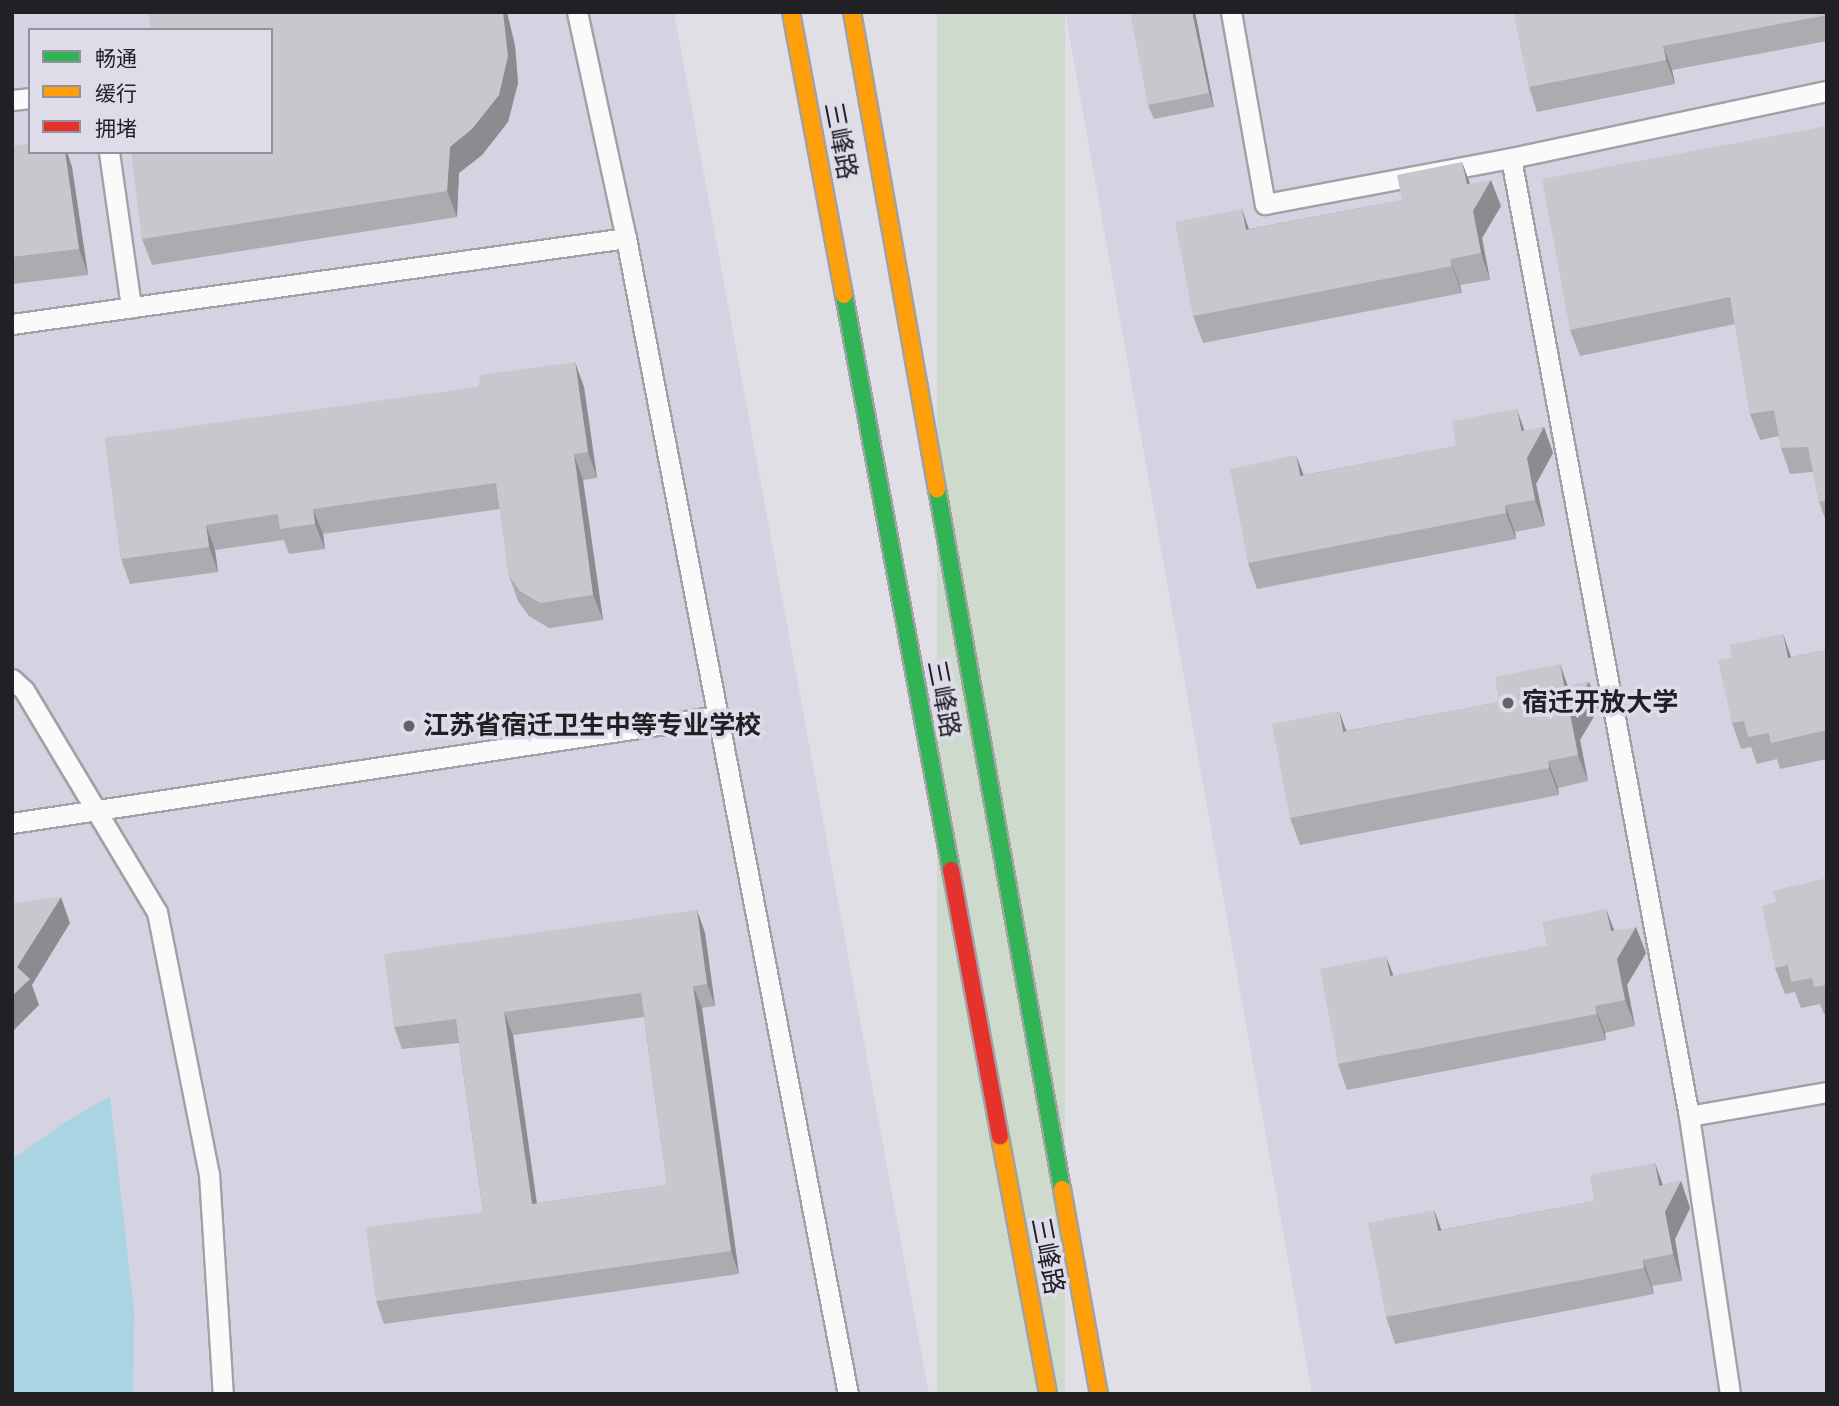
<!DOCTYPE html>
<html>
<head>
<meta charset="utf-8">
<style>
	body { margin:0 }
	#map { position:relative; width:1839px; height:1406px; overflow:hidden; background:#e0dfe6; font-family:Cabin,"Noto Sans SC",sans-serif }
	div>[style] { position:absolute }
	.built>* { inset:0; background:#d5d3e1 }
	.green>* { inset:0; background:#cedbcc; transform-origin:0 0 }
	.water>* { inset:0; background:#aad4e2 }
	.roads { filter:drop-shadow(2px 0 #a2a1a6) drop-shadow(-2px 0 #a2a1a6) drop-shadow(0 2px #a2a1a6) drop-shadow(0 -2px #a2a1a6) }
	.lane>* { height:19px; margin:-9.5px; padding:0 9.5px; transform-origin:9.5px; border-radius:9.5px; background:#fafafb }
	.fast>* { height:16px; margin:-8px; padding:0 8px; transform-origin:8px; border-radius:8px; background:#30b455 }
	.slow>* { height:16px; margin:-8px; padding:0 8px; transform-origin:8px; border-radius:8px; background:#ff9f0a }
	.jam>* { height:16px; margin:-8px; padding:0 8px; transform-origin:8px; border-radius:8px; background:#e5322d }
	.wall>* { inset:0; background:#acabb0 }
	.shaded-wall>* { inset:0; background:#8c8b90 }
	.building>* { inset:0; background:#c8c7cd }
	.dots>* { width:19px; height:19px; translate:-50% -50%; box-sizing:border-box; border:4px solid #dfdce9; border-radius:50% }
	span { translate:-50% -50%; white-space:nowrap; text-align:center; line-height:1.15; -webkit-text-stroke:7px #dfdce9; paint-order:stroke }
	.street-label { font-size:26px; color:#212025 }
	.poi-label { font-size:26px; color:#212025; font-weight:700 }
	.left { translate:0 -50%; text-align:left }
	.frame { position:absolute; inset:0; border:14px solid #212025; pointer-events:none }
	.legend { position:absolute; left:28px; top:28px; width:245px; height:126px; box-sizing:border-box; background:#dfdce9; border:2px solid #93919b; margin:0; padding:9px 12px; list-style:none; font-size:21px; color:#212025 }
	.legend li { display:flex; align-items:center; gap:14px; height:35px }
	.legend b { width:35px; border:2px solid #93919b }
</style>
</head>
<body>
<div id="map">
	<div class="built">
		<div style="clip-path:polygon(evenodd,12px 12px,674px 12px,929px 1394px,12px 1394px,12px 12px,30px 30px,271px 30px,271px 152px,30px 152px,30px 30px)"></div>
		<div style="clip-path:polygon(1065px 12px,1827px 12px,1827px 1394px,1312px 1394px)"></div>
	</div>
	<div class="green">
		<div style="left:937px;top:12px;width:128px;height:1404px"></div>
	</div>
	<div class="water">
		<div style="clip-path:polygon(110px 1096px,134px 1312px,133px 1394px,12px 1394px,12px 1159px,67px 1121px)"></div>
	</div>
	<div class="roads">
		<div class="lane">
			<div style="left:577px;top:12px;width:231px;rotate:77.8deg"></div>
			<div style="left:1231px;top:12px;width:195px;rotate:80deg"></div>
			<div style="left:1265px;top:204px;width:250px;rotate:-10.6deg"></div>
			<div style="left:12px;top:100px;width:18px;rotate:-6deg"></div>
			<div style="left:109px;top:152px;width:157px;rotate:81.9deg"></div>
			<div style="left:12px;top:324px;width:620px;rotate:-7.97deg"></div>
			<div style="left:626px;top:238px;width:1177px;rotate:79.13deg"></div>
			<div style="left:12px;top:679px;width:16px;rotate:43deg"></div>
			<div style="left:24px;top:690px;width:259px;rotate:59.1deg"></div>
			<div style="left:157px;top:912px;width:267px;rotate:78.8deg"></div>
			<div style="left:209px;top:1174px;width:220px;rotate:86.4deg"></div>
			<div style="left:12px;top:823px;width:714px;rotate:-8.62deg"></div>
			<div style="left:1689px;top:1116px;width:140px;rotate:-9.9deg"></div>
			<div style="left:1730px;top:1394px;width:281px;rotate:-98.4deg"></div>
			<div style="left:1689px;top:1116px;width:974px;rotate:-100.53deg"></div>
			<div style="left:1511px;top:158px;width:323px;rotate:-12deg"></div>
		</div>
		<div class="fast">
			<div style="left:844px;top:295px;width:585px;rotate:79.46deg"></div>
			<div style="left:937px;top:489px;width:711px;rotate:79.88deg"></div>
		</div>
		<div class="slow">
			<div style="left:791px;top:12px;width:288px;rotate:79.4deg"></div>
			<div style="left:852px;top:12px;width:485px;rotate:79.9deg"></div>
			<div style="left:1000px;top:1137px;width:261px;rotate:79.4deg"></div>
			<div style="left:1062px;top:1189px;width:208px;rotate:79.8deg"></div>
		</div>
		<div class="jam">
			<div style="left:951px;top:870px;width:271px;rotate:79.6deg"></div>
		</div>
	</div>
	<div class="wall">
		<div style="clip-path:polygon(1195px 12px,1214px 107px,1154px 119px,1148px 105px)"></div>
		<div style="clip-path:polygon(1514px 12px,1827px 12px,1827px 41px,1672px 70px,1675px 84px,1537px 112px,1529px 87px)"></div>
		<div style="clip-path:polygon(515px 45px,518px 83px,508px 122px,482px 155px,459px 173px,457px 217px,152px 265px,142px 239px,271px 152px)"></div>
		<div style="clip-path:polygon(1827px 126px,1827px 524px,1819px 502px,1813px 472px,1790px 474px,1781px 448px,1779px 436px,1760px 440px,1750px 414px,1735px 324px,1580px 356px,1570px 330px)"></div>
		<div style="clip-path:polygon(12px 146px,30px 152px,67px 152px,72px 167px,88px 275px,12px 284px)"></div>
		<div style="clip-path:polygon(1462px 162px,1470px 184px,1501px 206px,1482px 238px,1490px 280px,1460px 285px,1462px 293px,1203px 343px,1193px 316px,1242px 209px,1249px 229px,1402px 200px)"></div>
		<div style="clip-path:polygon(584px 387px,597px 478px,583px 480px,603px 620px,549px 628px,529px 616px,518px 601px,509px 576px,500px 509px,323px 534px,325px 549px,289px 554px,284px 540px,215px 550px,218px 572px,130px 584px,121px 559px,105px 438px)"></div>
		<div style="clip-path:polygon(1544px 427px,1553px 453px,1536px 484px,1545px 526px,1515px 532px,1516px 539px,1257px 589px,1248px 563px,1304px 475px,1456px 446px)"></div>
		<div style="clip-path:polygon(1783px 634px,1791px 657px,1827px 650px,1827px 759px,1780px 769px,1777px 759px,1757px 764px,1751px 747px,1741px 749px,1732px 723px,1732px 658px)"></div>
		<div style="clip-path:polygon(1560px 664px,1568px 686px,1589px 682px,1599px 708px,1580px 740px,1588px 781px,1558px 788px,1559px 795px,1300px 845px,1290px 818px,1346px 731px,1499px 702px)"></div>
		<div style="clip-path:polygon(1827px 878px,1827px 1013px,1824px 1014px,1820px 1004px,1801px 1008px,1795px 992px,1785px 994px,1775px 968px,1776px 902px)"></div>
		<div style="clip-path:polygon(1606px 909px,1614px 931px,1646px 953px,1627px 985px,1635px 1026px,1605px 1033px,1606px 1040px,1347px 1090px,1338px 1064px,1393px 976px,1547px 946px)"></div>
		<div style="clip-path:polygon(evenodd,697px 910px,705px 933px,715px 1006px,702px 1008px,739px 1274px,384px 1324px,376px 1301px,483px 1212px,459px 1043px,402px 1049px,394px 1027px,697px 910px,644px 1017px,667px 1185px,537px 1203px,513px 1035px,644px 1017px)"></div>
		<div style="clip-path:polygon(1655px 1163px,1663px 1185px,1681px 1181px,1690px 1208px,1675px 1239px,1682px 1281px,1652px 1286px,1654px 1294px,1395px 1344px,1386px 1317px,1434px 1210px,1441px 1230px,1594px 1201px)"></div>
	</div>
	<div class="shaded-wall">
		<div style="clip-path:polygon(503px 12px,507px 12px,515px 45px,518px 83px,508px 122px,482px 155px,459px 173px,457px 217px,447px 191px,450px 147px)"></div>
		<div style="clip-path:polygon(1192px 12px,1195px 12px,1214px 107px,1209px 93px)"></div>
		<div style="clip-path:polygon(1663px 46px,1672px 70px,1675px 84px,1666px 60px)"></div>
		<div style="clip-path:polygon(65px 152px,67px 152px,72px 167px,88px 275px,79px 249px)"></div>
		<div style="clip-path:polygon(1462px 162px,1472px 189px,1491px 180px,1501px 206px,1482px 238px,1490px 280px,1481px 253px)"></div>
		<div style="clip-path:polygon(1242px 209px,1251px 236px,1246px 230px)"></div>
		<div style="clip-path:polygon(1450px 259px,1460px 285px,1462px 293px,1452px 266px)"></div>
		<div style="clip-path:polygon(575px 362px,584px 387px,597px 478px,588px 452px)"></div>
		<div style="clip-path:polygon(1517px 409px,1526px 435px,1544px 427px,1553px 453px,1536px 484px,1545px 526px,1535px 500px)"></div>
		<div style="clip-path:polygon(574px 454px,583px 480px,603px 620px,593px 595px)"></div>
		<div style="clip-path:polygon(1296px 455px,1306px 481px,1300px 476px)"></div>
		<div style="clip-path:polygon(1505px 505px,1515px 532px,1516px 539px,1506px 513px)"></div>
		<div style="clip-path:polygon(313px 509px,323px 534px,325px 549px,315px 524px)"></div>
		<div style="clip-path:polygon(206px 525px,215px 550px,218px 572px,209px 547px)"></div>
		<div style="clip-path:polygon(1783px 634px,1792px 660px,1788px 658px)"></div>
		<div style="clip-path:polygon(1560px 664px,1569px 690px,1589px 682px,1599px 708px,1580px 740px,1588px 781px,1578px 755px)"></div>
		<div style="clip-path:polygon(1339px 711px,1349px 738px,1343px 732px)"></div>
		<div style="clip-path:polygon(1548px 761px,1558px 788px,1559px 795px,1549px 768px)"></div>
		<div style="clip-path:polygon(61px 897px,70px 923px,32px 985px,39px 1005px,12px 1032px,12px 996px,17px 967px)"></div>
		<div style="clip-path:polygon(1606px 909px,1616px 935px,1636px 927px,1646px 953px,1627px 985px,1635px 1026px,1625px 1000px)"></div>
		<div style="clip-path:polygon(697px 910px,705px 933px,715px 1006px,707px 984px)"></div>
		<div style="clip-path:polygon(1386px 956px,1396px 982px,1390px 976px)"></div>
		<div style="clip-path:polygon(693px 986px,702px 1008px,739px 1274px,731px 1251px)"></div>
		<div style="clip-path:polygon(1595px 1006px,1605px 1033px,1606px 1040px,1597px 1014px)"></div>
		<div style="clip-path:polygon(504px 1012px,513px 1035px,540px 1227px,532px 1204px)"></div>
		<div style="clip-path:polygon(1655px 1163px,1664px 1189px,1681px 1181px,1690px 1208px,1675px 1239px,1682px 1281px,1673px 1254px)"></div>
		<div style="clip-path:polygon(1434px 1210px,1444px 1237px,1438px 1231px)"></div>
		<div style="clip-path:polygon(1643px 1260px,1652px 1286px,1654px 1294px,1644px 1268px)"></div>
	</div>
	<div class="building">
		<div style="clip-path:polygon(149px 12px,503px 12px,508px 56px,499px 95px,472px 129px,450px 147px,447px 191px,142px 239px,131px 152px,271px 152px,271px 30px,151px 30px)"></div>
		<div style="clip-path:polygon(1130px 12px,1192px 12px,1209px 93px,1148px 105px)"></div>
		<div style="clip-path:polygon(1514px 12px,1827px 12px,1827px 15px,1663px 46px,1666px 60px,1529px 87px)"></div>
		<div style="clip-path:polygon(1827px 126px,1827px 500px,1819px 502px,1808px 447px,1781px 448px,1774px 410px,1750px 414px,1730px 297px,1570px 330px,1542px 179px)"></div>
		<div style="clip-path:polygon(30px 144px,30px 152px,65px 152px,79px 249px,12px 257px,12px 146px)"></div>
		<div style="clip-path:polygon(1462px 162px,1467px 184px,1491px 180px,1473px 211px,1481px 253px,1450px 259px,1452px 266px,1193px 316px,1175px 222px,1242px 209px,1246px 230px,1402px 200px,1397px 175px)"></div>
		<div style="clip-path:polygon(575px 362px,588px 452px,574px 454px,593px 595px,540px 603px,520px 591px,509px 576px,496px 483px,313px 509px,315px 524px,280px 529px,278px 514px,206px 525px,209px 547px,121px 559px,105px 438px,478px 387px,481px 375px)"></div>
		<div style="clip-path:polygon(1517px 409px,1521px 431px,1544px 427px,1527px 458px,1535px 500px,1505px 505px,1506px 513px,1248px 563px,1230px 469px,1296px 455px,1300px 476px,1456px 446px,1452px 421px)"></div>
		<div style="clip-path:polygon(1783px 634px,1788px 658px,1827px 650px,1827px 730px,1771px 743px,1769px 733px,1748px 737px,1744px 721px,1732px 723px,1718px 660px,1732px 658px,1730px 645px)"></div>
		<div style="clip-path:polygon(1560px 664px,1564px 686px,1589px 682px,1570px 714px,1578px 755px,1548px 761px,1549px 768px,1290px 818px,1272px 724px,1339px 711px,1343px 732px,1499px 702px,1495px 677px)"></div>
		<div style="clip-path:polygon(1827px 878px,1827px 985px,1814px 987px,1812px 978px,1791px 982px,1788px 965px,1775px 968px,1762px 906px,1776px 902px,1773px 891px)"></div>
		<div style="clip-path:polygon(61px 897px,17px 967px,30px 979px,12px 996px,12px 903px)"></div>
		<div style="clip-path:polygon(1606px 909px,1611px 931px,1636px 927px,1617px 959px,1625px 1000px,1595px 1006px,1597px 1014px,1338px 1064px,1320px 969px,1386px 956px,1390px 976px,1547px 946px,1542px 922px)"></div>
		<div style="clip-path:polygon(evenodd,697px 910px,707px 984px,693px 986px,731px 1251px,376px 1301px,366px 1227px,483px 1212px,456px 1019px,394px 1027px,384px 954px,697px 910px,641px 993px,667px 1185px,532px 1204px,504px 1012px,641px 993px)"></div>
		<div style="clip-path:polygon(1655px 1163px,1659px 1186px,1681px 1181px,1665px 1212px,1673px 1254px,1643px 1260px,1644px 1268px,1386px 1317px,1368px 1223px,1434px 1210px,1438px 1231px,1594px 1201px,1590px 1175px)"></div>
	</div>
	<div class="dots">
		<div style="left:1508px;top:703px;background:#646369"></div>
		<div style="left:409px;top:726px;background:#646369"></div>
	</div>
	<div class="street-label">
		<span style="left:840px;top:141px;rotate:79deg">三峰路</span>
		<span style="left:943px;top:699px;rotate:79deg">三峰路</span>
		<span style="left:1047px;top:1256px;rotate:79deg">三峰路</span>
	</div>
	<div class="poi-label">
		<span class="left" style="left:1522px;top:703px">宿迁开放大学</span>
		<span class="left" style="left:423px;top:726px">江苏省宿迁卫生中等专业学校</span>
	</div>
	<div class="frame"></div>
	<ul class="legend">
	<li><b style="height:9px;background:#30b455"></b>畅通</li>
	<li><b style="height:9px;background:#ff9f0a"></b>缓行</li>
	<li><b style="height:9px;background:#e5322d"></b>拥堵</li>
	</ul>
</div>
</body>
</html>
